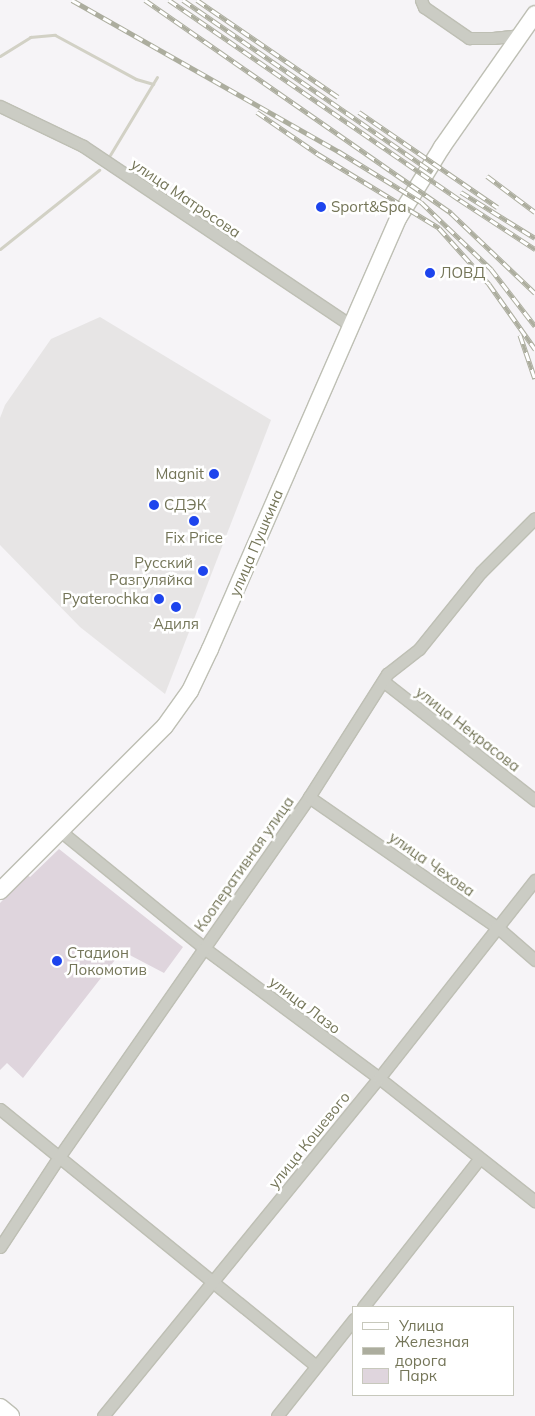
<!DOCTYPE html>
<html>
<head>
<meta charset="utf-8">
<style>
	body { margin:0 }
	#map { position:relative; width:535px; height:1416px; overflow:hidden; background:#f6f4f7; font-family:Mulish,sans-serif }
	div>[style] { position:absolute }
	.built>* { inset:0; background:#e7e5e5 }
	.green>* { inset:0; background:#dfd5dd }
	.stream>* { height:3px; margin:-1.5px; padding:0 1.5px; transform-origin:1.5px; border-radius:1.5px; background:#d2d1c5 }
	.roads { filter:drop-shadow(1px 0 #bebfb4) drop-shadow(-1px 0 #bebfb4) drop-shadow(0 1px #bebfb4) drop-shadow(0 -1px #bebfb4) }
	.minor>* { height:11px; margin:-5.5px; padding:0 5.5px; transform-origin:5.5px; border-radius:5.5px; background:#cbccc4 }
	.secondary>* { height:16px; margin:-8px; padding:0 8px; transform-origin:8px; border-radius:8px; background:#fff }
	.primary>* { height:18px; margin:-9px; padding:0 9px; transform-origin:9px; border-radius:9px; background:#fff }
	.rail>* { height:5px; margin-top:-2.5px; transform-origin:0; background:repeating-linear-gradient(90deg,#fff 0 9px,#acad9e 0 18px); box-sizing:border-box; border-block:1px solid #acad9e }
	.dots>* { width:14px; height:14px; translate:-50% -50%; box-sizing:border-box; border:2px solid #fff; border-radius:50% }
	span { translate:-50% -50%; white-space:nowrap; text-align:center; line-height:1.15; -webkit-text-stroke:5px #fff; paint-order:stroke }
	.street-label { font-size:15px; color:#747558 }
	.poi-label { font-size:15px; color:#747558 }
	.left { translate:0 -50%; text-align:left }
	.right { translate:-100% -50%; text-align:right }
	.legend { position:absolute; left:352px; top:1306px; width:162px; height:90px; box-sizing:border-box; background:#fff; border:1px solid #c7c8bc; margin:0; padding:6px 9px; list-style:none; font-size:15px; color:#747558 }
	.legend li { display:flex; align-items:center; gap:10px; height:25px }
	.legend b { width:25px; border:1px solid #c7c8bc }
</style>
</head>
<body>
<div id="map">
	<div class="built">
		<div style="clip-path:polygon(100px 317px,271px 420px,165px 694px,80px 627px,0 545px,0 418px,5px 405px,51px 339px)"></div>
	</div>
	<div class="green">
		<div style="clip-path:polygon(59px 849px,183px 947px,164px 973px,122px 951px,23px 1078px,7px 1063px,0 1070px,0 903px,27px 875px,30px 877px)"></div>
	</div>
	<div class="stream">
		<div style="left:0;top:56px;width:36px;rotate:-32deg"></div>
		<div style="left:30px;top:37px;width:25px;rotate:-5deg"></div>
		<div style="left:55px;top:35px;width:92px;rotate:28.5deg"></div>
		<div style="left:136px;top:79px;width:18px;rotate:16deg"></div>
		<div style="left:110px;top:155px;width:91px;rotate:-58.9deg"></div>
		<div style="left:0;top:249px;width:127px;rotate:-38.6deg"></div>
	</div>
	<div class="roads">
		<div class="minor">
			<div style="left:421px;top:0;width:8px;rotate:67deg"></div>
			<div style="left:424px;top:7px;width:55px;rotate:34.6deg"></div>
			<div style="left:469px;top:38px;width:24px"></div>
			<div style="left:493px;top:38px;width:28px;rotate:-6deg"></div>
			<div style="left:0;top:106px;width:92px;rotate:25.7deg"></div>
			<div style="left:83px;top:146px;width:321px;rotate:33.8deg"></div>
			<div style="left:383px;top:681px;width:193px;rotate:38.1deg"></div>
			<div style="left:309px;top:797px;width:229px;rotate:34.7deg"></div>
			<div style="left:497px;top:927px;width:50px;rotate:41deg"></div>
			<div style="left:59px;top:830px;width:187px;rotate:39.1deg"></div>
			<div style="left:204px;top:948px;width:218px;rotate:36.6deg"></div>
			<div style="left:379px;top:1078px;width:199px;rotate:38.3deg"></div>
			<div style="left:0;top:1109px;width:407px;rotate:39.1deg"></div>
			<div style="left:0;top:1247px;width:108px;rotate:-56.8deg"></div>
			<div style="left:59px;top:1157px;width:438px;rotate:-55.2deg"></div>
			<div style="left:309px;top:797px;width:146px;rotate:-57.6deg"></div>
			<div style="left:387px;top:674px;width:41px;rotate:-38deg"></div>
			<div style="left:419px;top:649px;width:99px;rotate:-51.2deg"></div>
			<div style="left:481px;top:572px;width:76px;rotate:-45deg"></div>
			<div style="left:363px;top:1307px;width:189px;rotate:-51.9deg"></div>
			<div style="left:103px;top:1416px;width:436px;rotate:-50.8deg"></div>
			<div style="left:379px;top:1078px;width:252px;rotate:-51.8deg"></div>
			<div style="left:277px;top:1416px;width:124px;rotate:-51.6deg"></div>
		</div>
		<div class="secondary">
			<div style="left:0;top:891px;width:233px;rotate:-45deg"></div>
			<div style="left:165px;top:726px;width:43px;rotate:-54.5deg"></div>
			<div style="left:190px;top:691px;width:47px;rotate:-64.5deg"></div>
			<div style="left:210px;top:649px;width:472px;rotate:-66.4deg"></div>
			<div style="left:399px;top:217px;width:82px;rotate:-58.4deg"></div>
			<div style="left:442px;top:147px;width:162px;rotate:-55deg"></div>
		</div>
		<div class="primary">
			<div style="left:0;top:1408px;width:13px;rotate:39deg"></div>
		</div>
	</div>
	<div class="rail">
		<div style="left:72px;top:0;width:306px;rotate:29.6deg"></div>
		<div style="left:338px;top:151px;width:97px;rotate:31.6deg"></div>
		<div style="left:421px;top:202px;width:97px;rotate:43.7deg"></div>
		<div style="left:491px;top:269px;width:72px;rotate:52.3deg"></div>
		<div style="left:145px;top:0;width:373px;rotate:34.8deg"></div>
		<div style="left:451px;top:213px;width:116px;rotate:43.6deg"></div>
		<div style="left:169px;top:0;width:353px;rotate:34.5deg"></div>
		<div style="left:460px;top:200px;width:90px;rotate:33.2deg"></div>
		<div style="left:183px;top:0;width:303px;rotate:34.6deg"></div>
		<div style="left:197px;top:0;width:171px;rotate:34.5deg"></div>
		<div style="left:257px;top:112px;width:74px;rotate:34.5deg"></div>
		<div style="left:318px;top:154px;width:142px;rotate:31.4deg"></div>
		<div style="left:439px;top:228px;width:75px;rotate:48.2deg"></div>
		<div style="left:489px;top:284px;width:80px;rotate:54.7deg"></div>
		<div style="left:359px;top:112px;width:168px;rotate:34.5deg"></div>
		<div style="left:487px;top:176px;width:60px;rotate:36.9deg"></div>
		<div style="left:461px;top:192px;width:87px;rotate:31.9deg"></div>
		<div style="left:520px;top:335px;width:46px;rotate:71.2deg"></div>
	</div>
	<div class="dots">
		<div style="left:321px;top:207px;background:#1d44ed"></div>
		<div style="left:430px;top:273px;background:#1d44ed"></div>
		<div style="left:214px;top:474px;background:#1d44ed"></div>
		<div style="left:154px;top:505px;background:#1d44ed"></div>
		<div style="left:194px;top:521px;background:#1d44ed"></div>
		<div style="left:203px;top:571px;background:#1d44ed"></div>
		<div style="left:159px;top:599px;background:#1d44ed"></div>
		<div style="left:176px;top:607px;background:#1d44ed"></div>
		<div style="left:57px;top:961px;background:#1d44ed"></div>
	</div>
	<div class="street-label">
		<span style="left:186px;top:198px;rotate:34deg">улица Матросова</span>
		<span style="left:256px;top:543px;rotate:-67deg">улица Пушкина</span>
		<span style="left:468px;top:729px;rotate:38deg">улица Некрасова</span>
		<span style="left:244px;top:864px;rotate:-55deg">Кооперативная улица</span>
		<span style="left:432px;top:864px;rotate:35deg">улица Чехова</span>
		<span style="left:305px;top:1005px;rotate:37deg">улица Лазо</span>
		<span style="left:309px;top:1140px;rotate:-51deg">улица Кошевого</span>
	</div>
	<div class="poi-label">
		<span class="left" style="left:331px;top:207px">Sport&amp;Spa</span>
		<span class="left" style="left:440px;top:273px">ЛОВД</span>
		<span class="right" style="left:204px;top:474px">Magnit</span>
		<span class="left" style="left:164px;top:505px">СДЭК</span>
		<span style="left:194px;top:538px">Fix Price</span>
		<span class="right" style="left:193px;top:571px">Русский<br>Разгуляйка</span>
		<span class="right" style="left:149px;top:599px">Pyaterochka</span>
		<span style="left:176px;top:624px">Адиля</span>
		<span class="left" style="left:67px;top:961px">Стадион<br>Локомотив</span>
	</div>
	<ul class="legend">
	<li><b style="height:6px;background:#fff"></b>Улица</li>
	<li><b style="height:6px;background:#acad9e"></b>Железная дорога</li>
	<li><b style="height:14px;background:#dfd5dd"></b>Парк</li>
	</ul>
</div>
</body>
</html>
